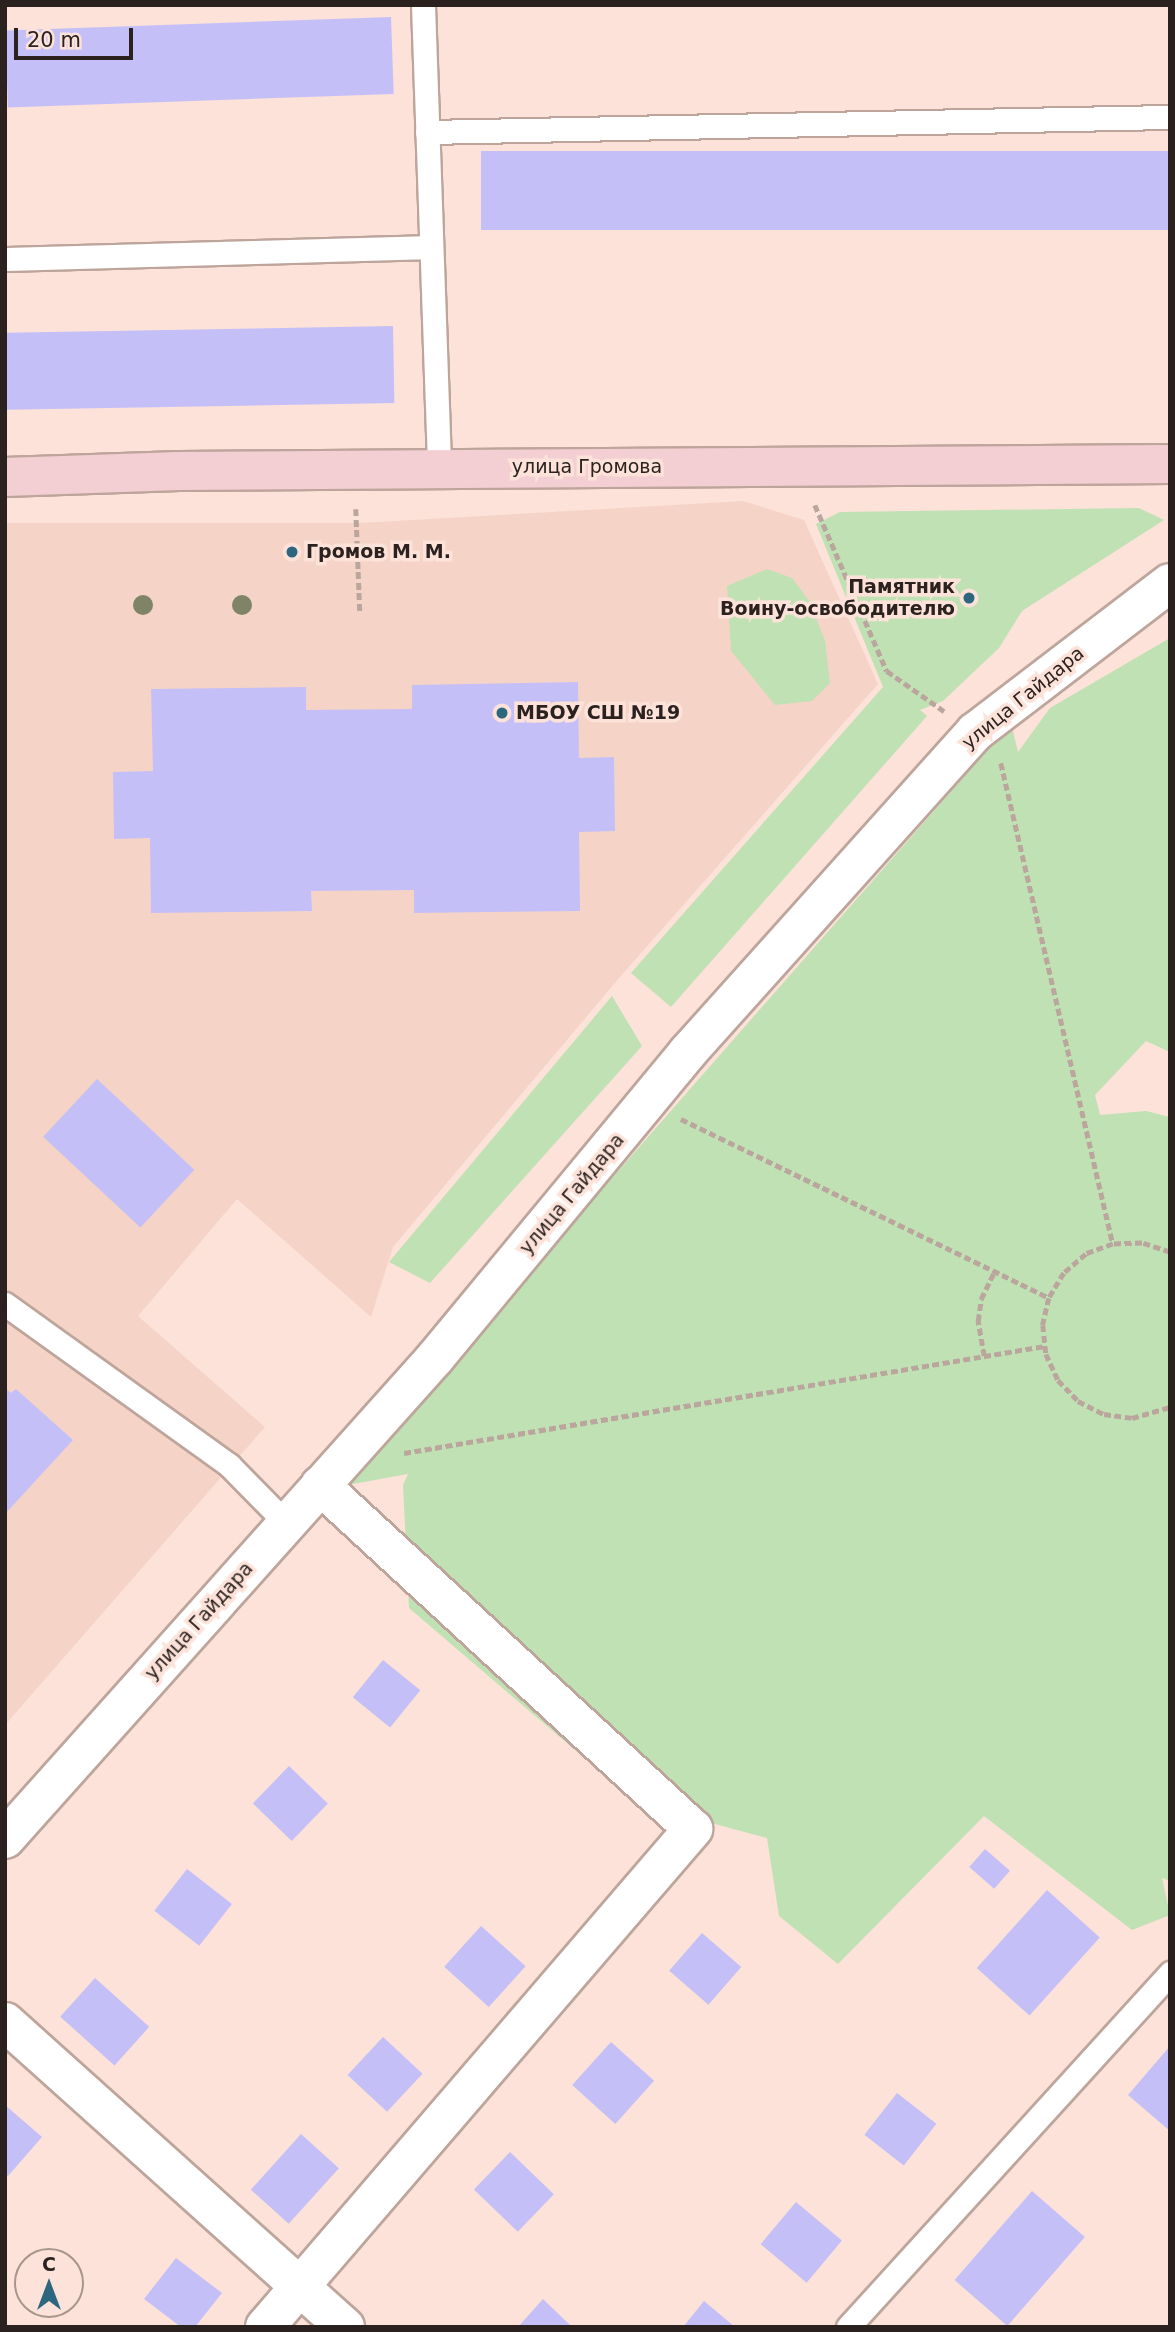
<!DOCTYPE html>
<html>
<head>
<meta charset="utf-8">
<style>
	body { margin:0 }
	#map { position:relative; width:1175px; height:2332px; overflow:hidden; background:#fce2d8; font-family:"DejaVu Sans",sans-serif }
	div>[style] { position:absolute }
	.built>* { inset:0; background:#f5d4c7 }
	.green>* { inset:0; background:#bfe1b3 }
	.building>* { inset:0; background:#c5bff8; transform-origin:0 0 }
	.path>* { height:4.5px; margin-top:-2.25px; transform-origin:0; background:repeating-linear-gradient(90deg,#bba69e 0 7px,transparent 0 10.5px) }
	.roads { filter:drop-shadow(2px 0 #bea59c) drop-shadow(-2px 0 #bea59c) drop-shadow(0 2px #bea59c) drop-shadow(0 -2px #bea59c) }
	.lane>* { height:23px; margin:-11.5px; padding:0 11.5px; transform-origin:11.5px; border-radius:11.5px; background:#fff }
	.street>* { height:38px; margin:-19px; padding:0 19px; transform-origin:19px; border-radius:19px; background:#fff }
	.secondary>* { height:38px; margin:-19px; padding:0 19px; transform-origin:19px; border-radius:19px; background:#f3ced2 }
	.trees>* { width:20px; height:20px; margin:-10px; border-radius:50%; background:#7f8467 }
	.dots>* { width:19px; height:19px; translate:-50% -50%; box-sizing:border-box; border:4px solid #fce2d8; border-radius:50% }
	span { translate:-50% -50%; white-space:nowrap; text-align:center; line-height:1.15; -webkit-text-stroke:7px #fce2d8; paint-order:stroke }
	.street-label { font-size:19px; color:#2b221f }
	.poi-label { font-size:19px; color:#2b221f; font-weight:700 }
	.left { translate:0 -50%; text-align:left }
	.right { translate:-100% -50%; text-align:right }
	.frame { position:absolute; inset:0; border:7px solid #2b221f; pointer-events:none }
	.north { position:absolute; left:14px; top:2248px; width:70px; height:70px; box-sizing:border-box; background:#fce2d8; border:2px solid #a8958e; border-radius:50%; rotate:0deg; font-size:19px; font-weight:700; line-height:28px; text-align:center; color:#2b221f }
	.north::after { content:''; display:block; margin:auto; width:24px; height:32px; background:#2d667f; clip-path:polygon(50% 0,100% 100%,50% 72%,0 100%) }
	.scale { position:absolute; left:14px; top:28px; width:119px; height:32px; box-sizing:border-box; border:4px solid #2b221f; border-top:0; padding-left:9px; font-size:21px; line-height:24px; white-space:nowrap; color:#2b221f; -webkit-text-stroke:5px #fce2d8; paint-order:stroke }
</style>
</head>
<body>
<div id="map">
	<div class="built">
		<div style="clip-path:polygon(743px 501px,804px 520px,878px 684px,619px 978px,393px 1247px,371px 1317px,237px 1199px,138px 1316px,265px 1427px,5px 1725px,5px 523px,360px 523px)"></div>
	</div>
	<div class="green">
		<div style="clip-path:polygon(1139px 508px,1164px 520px,1022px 611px,999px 648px,943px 701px,920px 710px,927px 716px,671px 1007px,631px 973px,883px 687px,816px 524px,840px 512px)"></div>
		<div style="clip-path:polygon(767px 569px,792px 578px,810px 602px,825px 641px,830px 683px,812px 701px,775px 705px,731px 651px,727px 586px)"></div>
		<div style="clip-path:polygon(1170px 638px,1170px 1052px,1146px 1041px,1095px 1095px,1100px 1115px,1146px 1111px,1170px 1117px,1170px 1881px,1162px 1878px,1170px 1915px,1132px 1930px,984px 1816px,838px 1964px,779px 1916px,767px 1838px,637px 1803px,409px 1608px,403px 1485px,408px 1474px,342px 1486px,1011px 723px,1018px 752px,1050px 708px)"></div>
		<div style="clip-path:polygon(612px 996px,642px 1046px,430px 1283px,389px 1262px)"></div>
	</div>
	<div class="building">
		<div style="left:391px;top:17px;width:77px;height:386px;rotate:88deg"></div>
		<div style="left:1170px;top:151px;width:79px;height:689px;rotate:90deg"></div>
		<div style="left:393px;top:326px;width:77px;height:388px;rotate:89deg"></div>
		<div style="clip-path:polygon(578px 682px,579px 758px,614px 757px,615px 831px,579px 832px,580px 911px,414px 913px,414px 890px,311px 891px,312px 911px,151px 913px,150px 838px,114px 839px,113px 772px,153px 771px,151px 689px,306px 687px,306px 710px,412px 709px,412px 685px)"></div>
		<div style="left:97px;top:1079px;width:133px;height:79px;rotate:43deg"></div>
		<div style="clip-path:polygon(5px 1388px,11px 1393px,16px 1389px,73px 1440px,5px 1514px)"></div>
		<div style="left:383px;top:1660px;width:48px;height:48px;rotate:39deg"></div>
		<div style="left:289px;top:1766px;width:54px;height:52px;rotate:44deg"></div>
		<div style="left:985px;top:1849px;width:33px;height:24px;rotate:41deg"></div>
		<div style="left:187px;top:1869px;width:57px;height:53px;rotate:38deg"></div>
		<div style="left:1047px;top:1890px;width:71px;height:105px;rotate:42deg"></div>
		<div style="left:481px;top:1926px;width:60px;height:55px;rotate:42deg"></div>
		<div style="left:702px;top:1933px;width:52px;height:50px;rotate:41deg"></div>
		<div style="left:95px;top:1978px;width:73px;height:52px;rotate:42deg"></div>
		<div style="left:383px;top:2037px;width:54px;height:52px;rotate:43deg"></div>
		<div style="left:611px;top:2042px;width:58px;height:58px;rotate:42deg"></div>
		<div style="clip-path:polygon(1170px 2046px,1170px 2131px,1128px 2095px)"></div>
		<div style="left:897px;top:2093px;width:50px;height:53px;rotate:38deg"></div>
		<div style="clip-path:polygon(5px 2105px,42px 2137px,8px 2176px,5px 2174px)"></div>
		<div style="left:301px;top:2134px;width:51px;height:75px;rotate:42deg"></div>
		<div style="left:510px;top:2152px;width:61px;height:52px;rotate:44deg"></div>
		<div style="left:1032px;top:2191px;width:70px;height:118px;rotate:41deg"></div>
		<div style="left:796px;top:2202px;width:60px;height:55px;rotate:40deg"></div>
		<div style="clip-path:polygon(176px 2258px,222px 2293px,195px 2327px,181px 2327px,144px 2299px)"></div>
		<div style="clip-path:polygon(543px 2299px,572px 2327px,518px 2327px)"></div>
		<div style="clip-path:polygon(704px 2301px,735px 2327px,683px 2327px)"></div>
	</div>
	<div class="path">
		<div style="left:815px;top:505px;width:181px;rotate:66.6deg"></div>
		<div style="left:887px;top:671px;width:70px;rotate:35.1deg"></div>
		<div style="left:356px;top:509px;width:104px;rotate:87.8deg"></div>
		<div style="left:1001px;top:763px;width:494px;rotate:76.9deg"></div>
		<div style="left:681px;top:1119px;width:409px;rotate:25.9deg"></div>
		<div style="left:1170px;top:1252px;width:29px;rotate:-162deg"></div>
		<div style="left:1142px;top:1243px;width:29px;rotate:178deg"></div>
		<div style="left:1113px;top:1244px;width:29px;rotate:160deg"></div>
		<div style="left:1086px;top:1254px;width:29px;rotate:139deg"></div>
		<div style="left:1064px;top:1273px;width:29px;rotate:121deg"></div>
		<div style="left:1049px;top:1298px;width:28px;rotate:103deg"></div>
		<div style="left:1043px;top:1325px;width:29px;rotate:84deg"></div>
		<div style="left:1046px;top:1354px;width:29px;rotate:65deg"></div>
		<div style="left:1058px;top:1380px;width:29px;rotate:46deg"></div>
		<div style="left:1078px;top:1401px;width:29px;rotate:27deg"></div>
		<div style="left:1104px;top:1414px;width:28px;rotate:8deg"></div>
		<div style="left:1132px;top:1418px;width:40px;rotate:-16deg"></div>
		<div style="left:984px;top:1356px;width:36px;rotate:-100deg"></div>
		<div style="left:978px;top:1321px;width:22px;rotate:-82deg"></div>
		<div style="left:981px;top:1299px;width:30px;rotate:-64deg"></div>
		<div style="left:404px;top:1453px;width:650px;rotate:-9.48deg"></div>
	</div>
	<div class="roads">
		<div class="lane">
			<div style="left:423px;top:5px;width:464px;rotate:88deg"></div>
			<div style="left:427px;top:132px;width:743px;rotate:-1.16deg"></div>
			<div style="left:5px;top:259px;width:425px;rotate:-1.6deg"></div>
			<div style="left:5px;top:1304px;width:276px;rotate:35.7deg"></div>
			<div style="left:229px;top:1465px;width:81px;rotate:45.5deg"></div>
			<div style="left:848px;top:2327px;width:479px;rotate:-47.7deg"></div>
		</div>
		<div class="street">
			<div style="left:5px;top:1839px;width:645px;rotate:-48.2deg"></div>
			<div style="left:435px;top:1358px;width:397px;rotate:-50.4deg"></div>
			<div style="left:688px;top:1052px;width:430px;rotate:-48.1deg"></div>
			<div style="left:975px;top:732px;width:245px;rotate:-37.4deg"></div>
			<div style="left:5px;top:2022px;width:457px;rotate:41.9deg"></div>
			<div style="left:265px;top:2327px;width:657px;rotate:-49.32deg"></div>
			<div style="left:693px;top:1829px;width:507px;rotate:-137.32deg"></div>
		</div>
		<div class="secondary">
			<div style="left:5px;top:477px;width:174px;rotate:-2deg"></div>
			<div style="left:179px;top:471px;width:991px;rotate:-0.4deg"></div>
		</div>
	</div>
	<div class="trees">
		<div style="left:143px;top:605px"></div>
		<div style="left:242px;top:605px"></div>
	</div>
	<div class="dots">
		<div style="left:292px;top:552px;background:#2d667f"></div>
		<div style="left:969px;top:598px;background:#2d667f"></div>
		<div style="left:502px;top:713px;background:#2d667f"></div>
	</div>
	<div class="street-label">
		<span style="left:587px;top:467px">улица Громова</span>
		<span style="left:1023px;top:698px;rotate:-39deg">улица Гайдара</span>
		<span style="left:572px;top:1194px;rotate:-50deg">улица Гайдара</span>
		<span style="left:199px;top:1621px;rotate:-48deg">улица Гайдара</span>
	</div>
	<div class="poi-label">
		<span class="left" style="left:306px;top:552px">Громов М. М.</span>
		<span class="right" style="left:955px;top:598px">Памятник<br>Воину-освободителю</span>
		<span class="left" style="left:516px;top:713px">МБОУ СШ №19</span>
	</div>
	<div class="frame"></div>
	<div class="north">С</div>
	<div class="scale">20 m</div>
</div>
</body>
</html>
